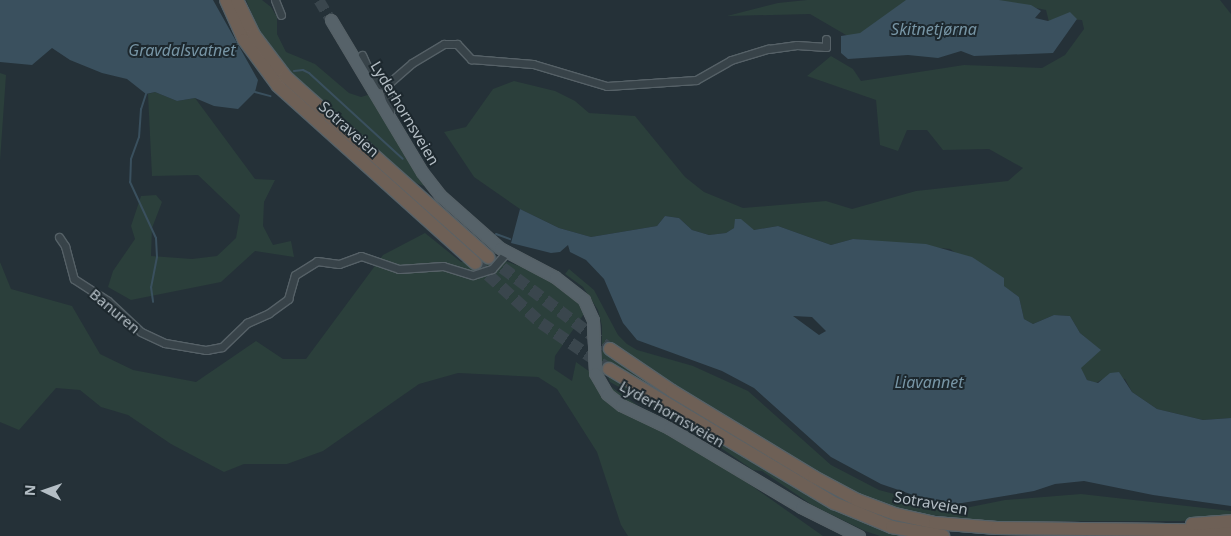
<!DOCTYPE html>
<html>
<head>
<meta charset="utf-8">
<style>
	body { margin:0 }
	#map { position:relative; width:1231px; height:536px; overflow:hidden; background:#253138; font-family:"Noto Sans",sans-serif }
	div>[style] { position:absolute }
	.green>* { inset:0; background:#2b3f3b }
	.water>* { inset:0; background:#3a505e }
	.stream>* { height:2px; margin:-1px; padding:0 1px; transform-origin:1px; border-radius:1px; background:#3a505e }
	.primary-tunnel>* { height:11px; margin-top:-5.5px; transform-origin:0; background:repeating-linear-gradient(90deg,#3a464d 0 11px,transparent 0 16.5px) }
	.motorway-tunnel>* { height:12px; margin-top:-6px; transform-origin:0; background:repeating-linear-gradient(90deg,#3a464d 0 12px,transparent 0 18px) }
	.roads { filter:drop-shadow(1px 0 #566167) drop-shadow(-1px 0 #566167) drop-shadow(0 1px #566167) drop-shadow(0 -1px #566167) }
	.minor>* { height:7px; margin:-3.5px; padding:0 3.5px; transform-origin:3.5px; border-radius:3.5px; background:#384349 }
	.primary>* { height:11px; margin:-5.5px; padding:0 5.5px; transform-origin:5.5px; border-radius:5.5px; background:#566269 }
	.motorway>* { height:12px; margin:-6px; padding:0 6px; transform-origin:6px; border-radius:6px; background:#6e6056 }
	span { translate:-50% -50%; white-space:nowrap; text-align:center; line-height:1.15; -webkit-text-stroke:4px #1d282e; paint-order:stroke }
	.street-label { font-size:15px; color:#b4bec5 }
	.water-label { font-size:16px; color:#7795a5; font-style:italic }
	.north { position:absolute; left:20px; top:466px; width:50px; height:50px; -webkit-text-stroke:4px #1d282e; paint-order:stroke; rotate:273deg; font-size:14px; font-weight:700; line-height:20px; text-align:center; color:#b4bec5 }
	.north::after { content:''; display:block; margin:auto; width:18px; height:22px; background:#b4bec5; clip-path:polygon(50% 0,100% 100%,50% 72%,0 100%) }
</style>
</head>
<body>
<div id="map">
	<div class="green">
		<div style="clip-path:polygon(246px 0,262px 0,271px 7px,277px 17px,277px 34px,286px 52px,315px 64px,349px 93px,361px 97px,371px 94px,424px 186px,413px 182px,286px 69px,260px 33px)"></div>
		<div style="clip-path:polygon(807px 0,928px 0,858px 42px,810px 14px,727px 16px,778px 3px)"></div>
		<div style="clip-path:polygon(996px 0,1220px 0,1231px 14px,1231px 418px,1203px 420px,1157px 409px,1132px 392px,1125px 379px,1108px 376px,1096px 383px,1087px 380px,1080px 368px,1100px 350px,1080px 333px,1070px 316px,1054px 315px,1033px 324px,1024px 319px,1019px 297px,950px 249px,853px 239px,831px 245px,778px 226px,754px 230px,734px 228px,726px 233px,709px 235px,692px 230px,679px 218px,665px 216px,657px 226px,591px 237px,559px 228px,520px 209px,474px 177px,444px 132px,466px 127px,493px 89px,514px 81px,555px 91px,575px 101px,589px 113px,635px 116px,685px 177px,704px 192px,743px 208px,826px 201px,852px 209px,916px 191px,1008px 181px,1023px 168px,989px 149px,943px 150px,927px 130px,907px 130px,898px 151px,880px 145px,876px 100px,807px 76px,831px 56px,853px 69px,861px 81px,964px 65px,1042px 68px,1065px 55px,1084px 29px,1082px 20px,1064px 19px,1050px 26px,1046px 10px)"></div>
		<div style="clip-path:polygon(0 73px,6px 75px,0 161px)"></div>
		<div style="clip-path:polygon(155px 92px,177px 101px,195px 98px,255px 179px,275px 180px,264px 202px,263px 226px,273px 245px,291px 241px,294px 257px,255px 251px,221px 282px,131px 300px,108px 287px,113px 271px,135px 239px,131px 226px,141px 196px,156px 195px,162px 202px,152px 228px,151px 256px,192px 259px,217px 256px,236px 238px,240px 215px,198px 175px,152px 176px,148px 94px)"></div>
		<div style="clip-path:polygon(425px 233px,461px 262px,505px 261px,558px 280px,592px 302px,555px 356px,554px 369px,572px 381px,576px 362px,823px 536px,628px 536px,621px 525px,597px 452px,557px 389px,538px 377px,458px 373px,419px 384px,323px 451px,287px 464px,244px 464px,224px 472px,171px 444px,128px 415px,101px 407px,80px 390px,56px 388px,19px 430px,0 422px,0 262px,11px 289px,72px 306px,100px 354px,133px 370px,196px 382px,256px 341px,283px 359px,306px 359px,383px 255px)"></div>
		<div style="clip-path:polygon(569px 269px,594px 290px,618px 335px,627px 344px,637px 350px,693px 366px,748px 391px,831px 465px,879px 490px,955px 510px,1005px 500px,1081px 494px,1231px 511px,1231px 516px,1181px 521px,986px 521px,912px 513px,873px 500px,819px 474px,684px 392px,620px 349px,610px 347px,612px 355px,619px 361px,706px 418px,838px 495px,893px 518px,973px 531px,1188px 536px,964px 533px,883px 520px,833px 498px,623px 371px,610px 369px,611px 376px,633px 390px,836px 510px,870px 526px,908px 536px,880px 536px,865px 531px,812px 505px,762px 471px,753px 470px,695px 430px,610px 382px,602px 361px,602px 326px,598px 310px,583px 287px,565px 274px)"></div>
	</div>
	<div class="water">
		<div style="clip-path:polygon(0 0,213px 0,258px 80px,255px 92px,238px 109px,214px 106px,195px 98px,177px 101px,155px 92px,146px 94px,127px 79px,102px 73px,70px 60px,52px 48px,32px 65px,0 62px)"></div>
		<div style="clip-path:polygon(906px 0,999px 0,1031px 5px,1041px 11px,1035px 18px,1048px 21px,1070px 12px,1077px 19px,1053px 53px,974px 56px,961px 51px,938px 58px,908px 55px,848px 59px,841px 53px,841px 36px,860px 33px)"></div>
		<div style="clip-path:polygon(evenodd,520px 209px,559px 228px,591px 237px,657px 226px,665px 216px,679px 218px,692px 230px,709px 235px,726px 233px,734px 228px,735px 219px,741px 219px,754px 230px,778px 226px,831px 245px,853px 239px,926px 244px,972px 257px,1004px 278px,1004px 286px,1019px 297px,1024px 319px,1033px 324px,1054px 315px,1070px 316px,1080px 333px,1101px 350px,1081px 368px,1087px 380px,1098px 383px,1110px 373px,1119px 372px,1132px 392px,1157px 409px,1203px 420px,1231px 418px,1231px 506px,1153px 495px,1084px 481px,1055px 484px,1034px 491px,956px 504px,928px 500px,881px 484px,831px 457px,754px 388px,722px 371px,637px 340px,623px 323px,604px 279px,586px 260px,570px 252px,568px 245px,560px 252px,551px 253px,511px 243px,520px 209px,793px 316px,812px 317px,826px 331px,819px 335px,793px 316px)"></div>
	</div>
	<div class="stream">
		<div style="left:294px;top:71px;width:9px;rotate:-6deg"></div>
		<div style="left:303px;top:70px;width:7px;rotate:27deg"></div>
		<div style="left:309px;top:73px;width:127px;rotate:42.5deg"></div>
		<div style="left:255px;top:92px;width:16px;rotate:15deg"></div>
		<div style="left:146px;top:94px;width:16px;rotate:108deg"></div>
		<div style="left:141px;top:109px;width:28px;rotate:94deg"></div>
		<div style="left:139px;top:137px;width:23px;rotate:110deg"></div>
		<div style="left:131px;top:159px;width:23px;rotate:92deg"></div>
		<div style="left:130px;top:182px;width:62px;rotate:65.1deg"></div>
		<div style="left:156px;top:238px;width:19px;rotate:87deg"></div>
		<div style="left:157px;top:257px;width:31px;rotate:101deg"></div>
		<div style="left:151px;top:287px;width:15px;rotate:82deg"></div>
		<div style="left:496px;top:234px;width:15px;rotate:20deg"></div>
	</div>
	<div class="primary-tunnel">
		<div style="left:319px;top:0;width:23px;rotate:59deg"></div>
	</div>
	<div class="motorway-tunnel">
		<div style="left:488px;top:257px;width:153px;rotate:37deg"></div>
		<div style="left:475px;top:263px;width:89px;rotate:42.3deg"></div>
		<div style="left:541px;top:323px;width:82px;rotate:34.1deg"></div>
	</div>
	<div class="roads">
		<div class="minor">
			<div style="left:275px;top:0;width:16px;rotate:68deg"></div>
			<div style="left:362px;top:55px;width:20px;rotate:66deg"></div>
			<div style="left:364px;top:75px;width:6px;rotate:-18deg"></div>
			<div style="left:370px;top:73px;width:16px;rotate:50deg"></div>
			<div style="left:380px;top:85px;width:7px;rotate:16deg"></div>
			<div style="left:389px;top:116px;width:9px;rotate:-77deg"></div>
			<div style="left:391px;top:107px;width:18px;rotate:-106deg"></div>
			<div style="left:386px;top:90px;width:8px;rotate:-67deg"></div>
			<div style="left:389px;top:83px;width:30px;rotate:-41deg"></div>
			<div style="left:412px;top:63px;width:37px;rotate:-31deg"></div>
			<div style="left:444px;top:44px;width:13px"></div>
			<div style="left:457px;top:44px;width:21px;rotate:47deg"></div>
			<div style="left:471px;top:59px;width:62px;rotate:4.6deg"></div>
			<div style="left:533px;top:64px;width:77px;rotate:16.6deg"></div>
			<div style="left:607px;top:86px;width:89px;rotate:-3.9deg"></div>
			<div style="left:696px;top:80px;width:40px;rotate:-29.7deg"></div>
			<div style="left:731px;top:60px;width:39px;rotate:-17deg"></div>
			<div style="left:768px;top:49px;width:29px;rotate:-8deg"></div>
			<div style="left:797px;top:45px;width:29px;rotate:4deg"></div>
			<div style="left:826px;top:47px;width:8px;rotate:-90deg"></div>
			<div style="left:59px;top:237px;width:11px;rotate:56deg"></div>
			<div style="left:65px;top:246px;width:34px;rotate:75deg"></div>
			<div style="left:74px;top:279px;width:40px;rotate:32.9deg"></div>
			<div style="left:108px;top:301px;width:45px;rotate:43.2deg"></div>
			<div style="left:141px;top:332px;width:26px;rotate:25deg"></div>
			<div style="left:165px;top:343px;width:42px;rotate:9.7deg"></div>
			<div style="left:206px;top:350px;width:16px;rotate:-11deg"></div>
			<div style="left:222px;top:347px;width:35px;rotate:-44deg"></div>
			<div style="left:247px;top:323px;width:24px;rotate:-24deg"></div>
			<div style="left:269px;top:313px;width:24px;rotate:-36deg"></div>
			<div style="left:288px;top:299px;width:25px;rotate:-74deg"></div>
			<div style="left:295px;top:275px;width:26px;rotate:-32deg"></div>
			<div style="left:317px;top:261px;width:22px;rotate:8deg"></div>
			<div style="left:339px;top:264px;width:23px;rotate:-20deg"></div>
			<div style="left:361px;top:256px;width:40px;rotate:18.9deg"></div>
			<div style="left:399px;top:269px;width:44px;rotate:-3.9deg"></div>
			<div style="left:443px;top:266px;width:31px;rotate:17deg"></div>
			<div style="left:473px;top:275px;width:20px;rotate:-18deg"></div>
			<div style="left:492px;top:269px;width:21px;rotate:-49deg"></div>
		</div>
		<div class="primary">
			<div style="left:331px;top:20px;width:177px;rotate:59.1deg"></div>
			<div style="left:422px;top:172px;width:29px;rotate:52deg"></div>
			<div style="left:440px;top:195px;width:80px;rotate:41.5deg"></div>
			<div style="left:500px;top:248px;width:62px;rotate:27.8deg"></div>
			<div style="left:555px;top:277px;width:37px;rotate:38deg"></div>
			<div style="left:584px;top:300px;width:22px;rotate:66deg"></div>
			<div style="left:593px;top:320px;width:53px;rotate:87.8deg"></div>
			<div style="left:595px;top:373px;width:24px;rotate:60deg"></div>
			<div style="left:607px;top:394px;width:18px;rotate:38deg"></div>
			<div style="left:621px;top:405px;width:53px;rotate:25.6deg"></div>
			<div style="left:669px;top:428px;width:154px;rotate:30.9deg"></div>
			<div style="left:801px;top:507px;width:65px;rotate:26.6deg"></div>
		</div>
		<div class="motorway">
			<div style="left:226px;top:0;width:44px;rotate:65.8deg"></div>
			<div style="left:244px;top:40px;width:57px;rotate:53.5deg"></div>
			<div style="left:278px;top:86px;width:265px;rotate:41.9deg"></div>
			<div style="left:237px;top:0;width:39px;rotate:64deg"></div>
			<div style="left:254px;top:35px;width:53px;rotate:52.7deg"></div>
			<div style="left:286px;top:77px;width:271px;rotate:41.7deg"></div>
			<div style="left:610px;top:349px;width:75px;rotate:34.1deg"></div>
			<div style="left:672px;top:391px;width:166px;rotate:31.2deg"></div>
			<div style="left:814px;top:477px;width:49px;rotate:28.1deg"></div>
			<div style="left:857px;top:500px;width:40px;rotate:20.2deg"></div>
			<div style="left:895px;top:514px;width:41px;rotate:12.7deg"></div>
			<div style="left:935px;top:523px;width:62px;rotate:4.6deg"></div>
			<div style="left:997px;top:528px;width:234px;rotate:0.7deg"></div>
			<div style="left:609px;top:369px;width:262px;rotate:30.8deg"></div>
			<div style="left:834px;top:503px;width:63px;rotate:22.5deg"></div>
			<div style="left:892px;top:527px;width:52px;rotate:10deg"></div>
			<div style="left:1192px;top:524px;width:39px;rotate:-4deg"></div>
		</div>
	</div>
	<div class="street-label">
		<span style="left:405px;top:113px;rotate:59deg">Lyderhornsveien</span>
		<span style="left:349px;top:129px;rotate:42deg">Sotraveien</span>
		<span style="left:115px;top:311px;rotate:40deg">Banuren</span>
		<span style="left:672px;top:414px;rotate:30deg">Lyderhornsveien</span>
		<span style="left:931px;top:503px;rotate:10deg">Sotraveien</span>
	</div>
	<div class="water-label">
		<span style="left:934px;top:29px">Skitnetjørna</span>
		<span style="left:182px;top:50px">Gravdalsvatnet</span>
		<span style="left:929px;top:382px">Liavannet</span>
	</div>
	<div class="north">N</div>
</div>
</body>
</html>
